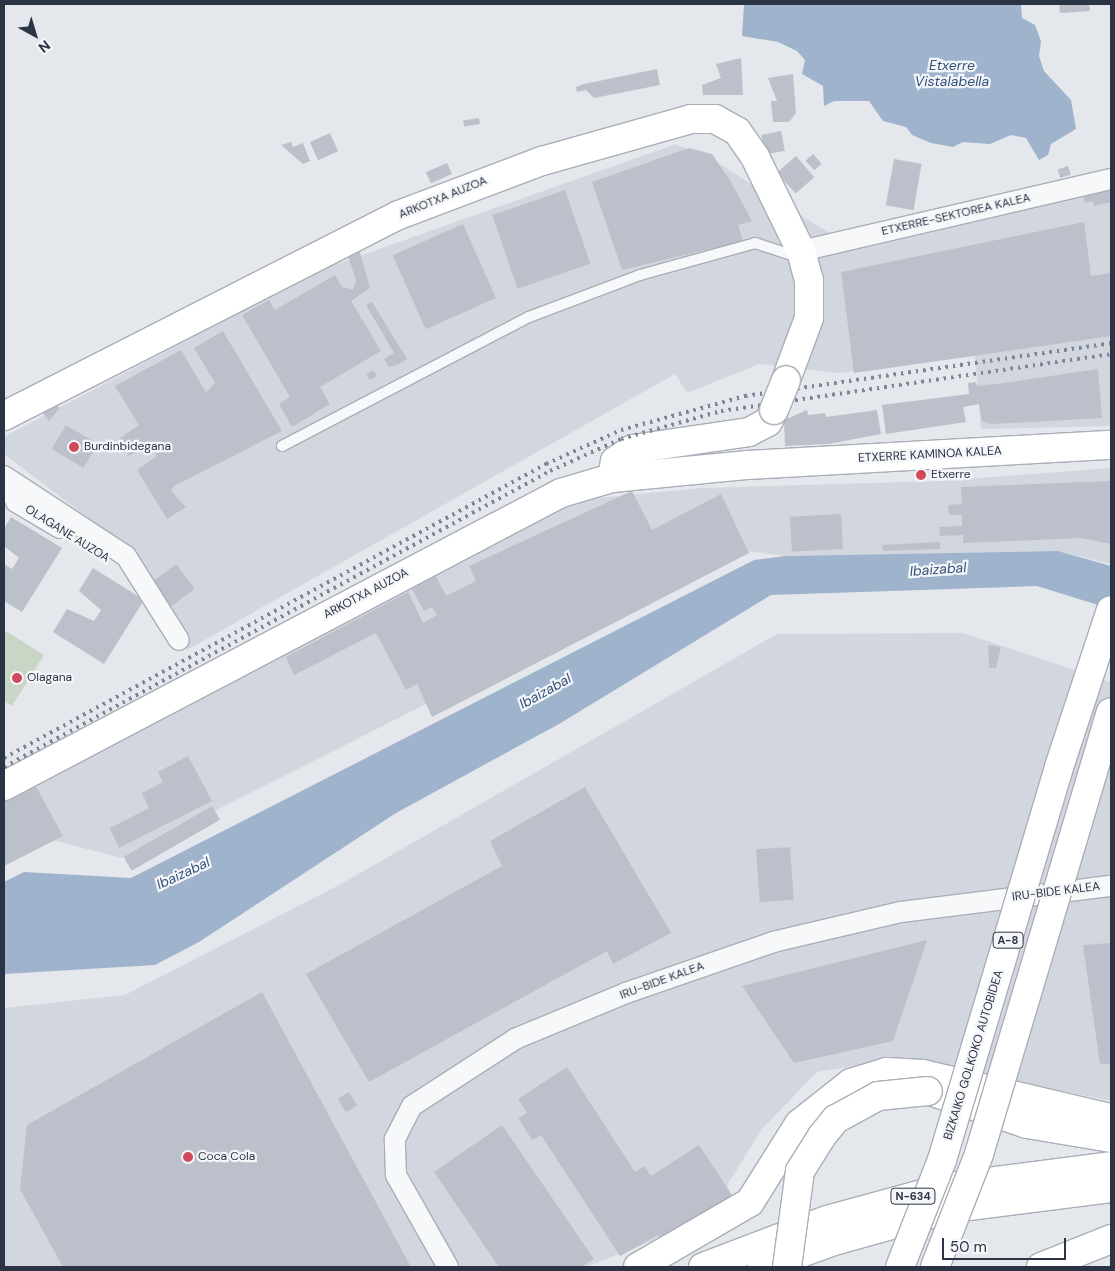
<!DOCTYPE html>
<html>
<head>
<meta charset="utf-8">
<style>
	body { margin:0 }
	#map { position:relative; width:1115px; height:1271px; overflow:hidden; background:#e4e7ec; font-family:"DM Sans",sans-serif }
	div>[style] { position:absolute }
	.built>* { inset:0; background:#d2d6de }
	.green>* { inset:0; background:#c9d6c5 }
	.water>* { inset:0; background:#9fb4cc }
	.building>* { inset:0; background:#bbc0ca; transform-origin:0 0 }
	.roads { filter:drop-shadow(1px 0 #a9aeb7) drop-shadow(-1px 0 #a9aeb7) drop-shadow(0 1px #a9aeb7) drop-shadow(0 -1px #a9aeb7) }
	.lane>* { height:10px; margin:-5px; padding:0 5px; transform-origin:5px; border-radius:5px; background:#f7f8fa }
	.street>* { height:20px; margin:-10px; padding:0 10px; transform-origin:10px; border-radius:10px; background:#f7f8fa }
	.secondary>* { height:28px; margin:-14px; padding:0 14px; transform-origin:14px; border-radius:14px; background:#fff }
	.highway>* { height:28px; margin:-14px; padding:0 14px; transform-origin:14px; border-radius:14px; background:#fff }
	.rail>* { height:4px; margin-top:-2px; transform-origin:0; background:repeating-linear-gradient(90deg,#7d8696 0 2.5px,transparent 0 7.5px) }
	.bridges { filter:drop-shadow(1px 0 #a9aeb7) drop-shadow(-1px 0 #a9aeb7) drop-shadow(0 1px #a9aeb7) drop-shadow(0 -1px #a9aeb7) }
	.secondary-bridge>* { height:28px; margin:-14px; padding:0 14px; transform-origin:14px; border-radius:14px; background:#fff }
	.highway-bridge>* { height:28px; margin:-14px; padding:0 14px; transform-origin:14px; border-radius:14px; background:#fff }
	.dots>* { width:14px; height:14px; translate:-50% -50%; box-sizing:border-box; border:2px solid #f4f6f9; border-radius:50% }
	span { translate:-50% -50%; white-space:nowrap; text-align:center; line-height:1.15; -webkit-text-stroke:4.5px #f4f6f9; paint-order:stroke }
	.shield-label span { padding:1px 4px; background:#f4f6f9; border:1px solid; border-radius:4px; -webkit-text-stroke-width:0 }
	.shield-label { font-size:11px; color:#2b3445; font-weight:700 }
	.street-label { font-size:12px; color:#2b3445 }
	.poi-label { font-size:12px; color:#2b3445 }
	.left { translate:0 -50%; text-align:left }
	.water-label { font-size:14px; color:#34527a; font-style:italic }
	.frame { position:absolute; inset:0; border:5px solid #2b3445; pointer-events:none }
	.north { position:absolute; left:10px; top:10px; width:50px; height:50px; -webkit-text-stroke:4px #f4f6f9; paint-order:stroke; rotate:141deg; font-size:14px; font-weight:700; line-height:20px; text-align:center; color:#2b3445 }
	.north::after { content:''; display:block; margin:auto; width:18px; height:22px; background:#2b3445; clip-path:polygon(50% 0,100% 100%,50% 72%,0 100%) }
	.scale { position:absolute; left:942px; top:1238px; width:124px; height:22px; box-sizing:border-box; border:2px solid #2b3445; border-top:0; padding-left:6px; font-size:15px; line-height:18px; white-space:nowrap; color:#2b3445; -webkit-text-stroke:4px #f4f6f9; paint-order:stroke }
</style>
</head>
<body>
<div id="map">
	<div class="built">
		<div style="clip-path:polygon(676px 144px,723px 166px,856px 250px,1111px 189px,1111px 426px,981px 429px,975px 356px,839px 373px,759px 364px,687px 393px,675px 374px,187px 650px,137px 555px,4px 454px,4px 437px,320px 270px)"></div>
		<div style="clip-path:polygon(1111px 468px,1111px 564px,1058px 551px,786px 556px,732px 549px,122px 858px,48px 839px,4px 861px,4px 801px,577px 500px,702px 488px,940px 481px)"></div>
		<div style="clip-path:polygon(963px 633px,1111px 682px,1111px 1101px,907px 1058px,817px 1072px,762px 1129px,718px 1200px,652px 1241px,586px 1267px,4px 1267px,4px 1008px,125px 995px,341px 884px,777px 634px)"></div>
	</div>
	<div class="green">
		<div style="clip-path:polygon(4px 630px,44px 655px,12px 706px,4px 701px)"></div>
	</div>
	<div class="water">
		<div style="clip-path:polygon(744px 4px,1021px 4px,1022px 18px,1035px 25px,1041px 41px,1039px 56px,1044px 71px,1071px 100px,1076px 129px,1051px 144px,1048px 155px,1039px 160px,1026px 138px,1011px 135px,990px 144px,963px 142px,953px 147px,931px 143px,912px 135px,906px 127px,883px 121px,869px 101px,834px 101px,824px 106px,823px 86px,802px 74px,805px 60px,797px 51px,778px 42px,742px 36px)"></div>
		<div style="clip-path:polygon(1058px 551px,1111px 566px,1111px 609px,1037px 586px,771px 595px,559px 724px,396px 813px,199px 942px,155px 965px,4px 974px,4px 882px,24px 872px,131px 878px,754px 560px,786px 556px)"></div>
	</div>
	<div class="building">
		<div style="clip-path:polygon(1059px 4px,1089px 4px,1090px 11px,1060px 13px)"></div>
		<div style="clip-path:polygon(741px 58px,743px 95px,703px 95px,702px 85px,721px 78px,716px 64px)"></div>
		<div style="clip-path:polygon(657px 69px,660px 85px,594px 98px,586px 90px,577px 92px,576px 87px,584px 84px)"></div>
		<div style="clip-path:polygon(793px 74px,796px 113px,789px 122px,773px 122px,771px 101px,777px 101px,768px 78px)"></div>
		<div style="left:479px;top:118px;width:6px;height:16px;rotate:81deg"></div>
		<div style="left:781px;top:131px;width:20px;height:20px;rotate:79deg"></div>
		<div style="left:330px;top:133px;width:20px;height:22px;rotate:66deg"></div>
		<div style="clip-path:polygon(291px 142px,293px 147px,303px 143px,310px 161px,303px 164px,281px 145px)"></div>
		<div style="clip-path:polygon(689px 148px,712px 154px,731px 182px,752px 221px,738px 225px,743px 241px,622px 270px,592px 182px)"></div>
		<div style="left:813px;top:154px;width:13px;height:10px;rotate:48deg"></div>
		<div style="left:796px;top:156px;width:28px;height:25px;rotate:49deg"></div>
		<div style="left:894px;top:159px;width:28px;height:47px;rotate:10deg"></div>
		<div style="left:447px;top:163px;width:12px;height:23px;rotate:66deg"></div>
		<div style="left:1068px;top:166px;width:9px;height:11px;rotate:72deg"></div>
		<div style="clip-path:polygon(1111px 186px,1111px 202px,1094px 206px,1093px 201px,1085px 203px,1082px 192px)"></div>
		<div style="left:565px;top:190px;width:78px;height:77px;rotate:71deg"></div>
		<div style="clip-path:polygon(1084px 222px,1091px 276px,1111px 273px,1111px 336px,854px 373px,841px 272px)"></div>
		<div style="left:463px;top:224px;width:81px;height:77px;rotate:66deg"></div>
		<div style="clip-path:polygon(359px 249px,370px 288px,351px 301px,381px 351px,320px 387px,330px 404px,292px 427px,279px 404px,290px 397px,242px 315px,269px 300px,275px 310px,335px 275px,342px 287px,353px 290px,356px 280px,348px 256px)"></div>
		<div style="clip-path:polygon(372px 302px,407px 359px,399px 364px,389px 367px,384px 359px,394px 353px,366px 305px)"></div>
		<div style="clip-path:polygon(223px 331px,282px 431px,174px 486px,171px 491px,186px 507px,167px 519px,137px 470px,157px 456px,150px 444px,129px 456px,120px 438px,139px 425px,115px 386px,181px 350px,206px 392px,215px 383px,194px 348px)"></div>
		<div style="clip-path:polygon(1098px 369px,1102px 418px,991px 424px,982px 421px,979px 404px,963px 407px,966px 422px,886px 434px,882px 405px,969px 394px,968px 383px,976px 382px,977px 386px,1004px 383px)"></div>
		<div style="left:373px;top:370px;width:7px;height:8px;rotate:56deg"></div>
		<div style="clip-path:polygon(52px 403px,60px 408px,49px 421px,40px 410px)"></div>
		<div style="clip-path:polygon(807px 410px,808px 415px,825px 413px,826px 417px,877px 410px,881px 434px,828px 444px,785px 446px,784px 420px)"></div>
		<div style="left:66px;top:425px;width:37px;height:28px;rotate:31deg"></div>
		<div style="clip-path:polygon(1111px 481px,1111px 544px,1082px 538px,963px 543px,963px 535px,940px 536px,939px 527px,962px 526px,962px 515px,949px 515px,948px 505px,962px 504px,961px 487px)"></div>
		<div style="clip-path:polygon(632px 491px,652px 530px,721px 494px,749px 553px,432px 717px,417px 684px,406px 690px,376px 633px,294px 675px,286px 657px,408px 592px,423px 623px,437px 615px,432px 607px,424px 611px,412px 589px,436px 576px,446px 596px,476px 581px,469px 566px)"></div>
		<div style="left:841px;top:514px;width:35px;height:51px;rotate:87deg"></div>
		<div style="clip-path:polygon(11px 517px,62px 548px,22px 612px,4px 601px,4px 564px,12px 569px,19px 558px,4px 546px,4px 529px)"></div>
		<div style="clip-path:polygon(940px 542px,940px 549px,883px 551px,882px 545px)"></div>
		<div style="left:176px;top:564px;width:31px;height:30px;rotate:53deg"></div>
		<div style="clip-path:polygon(93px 568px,144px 600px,104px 664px,53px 632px,67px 609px,94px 621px,101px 610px,79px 591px)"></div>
		<div style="clip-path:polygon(988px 645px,1001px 647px,996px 668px,989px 668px)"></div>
		<div style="clip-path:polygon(188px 756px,212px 801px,119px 848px,110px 828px,149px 808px,142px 793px,163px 782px,158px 772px)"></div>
		<div style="clip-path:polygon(33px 781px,63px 836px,4px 866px,4px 797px)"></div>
		<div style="clip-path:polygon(585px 787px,671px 933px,613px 964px,607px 951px,369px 1082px,306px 974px,502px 866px,490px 841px)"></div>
		<div style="left:212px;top:806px;width:16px;height:102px;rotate:60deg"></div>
		<div style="left:790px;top:847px;width:53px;height:34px;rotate:86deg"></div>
		<div style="clip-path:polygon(927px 940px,893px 1041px,794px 1063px,742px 986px)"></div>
		<div style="clip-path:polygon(1111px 943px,1111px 1064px,1100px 1064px,1083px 945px)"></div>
		<div style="clip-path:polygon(262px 992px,411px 1267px,63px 1267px,20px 1189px,27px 1125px)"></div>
		<div style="clip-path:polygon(567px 1067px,635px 1172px,644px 1166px,651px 1176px,699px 1145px,734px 1198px,661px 1240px,658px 1235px,620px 1256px,541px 1135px,532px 1140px,518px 1118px,527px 1113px,518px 1099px)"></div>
		<div style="left:349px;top:1092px;width:16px;height:13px;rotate:60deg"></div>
		<div style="clip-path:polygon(502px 1125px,594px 1259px,581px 1267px,499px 1267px,434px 1172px)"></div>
	</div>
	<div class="roads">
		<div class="lane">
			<div style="left:282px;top:446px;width:279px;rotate:-27.6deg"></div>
			<div style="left:529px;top:317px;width:119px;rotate:-20.7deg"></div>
			<div style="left:640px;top:275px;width:119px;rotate:-15.5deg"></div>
			<div style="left:755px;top:243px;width:45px;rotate:18deg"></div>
		</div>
		<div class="street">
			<div style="left:801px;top:251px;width:318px;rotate:-13.1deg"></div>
			<div style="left:4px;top:476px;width:146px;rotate:33.3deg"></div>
			<div style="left:126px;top:556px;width:99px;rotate:57.8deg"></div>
			<div style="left:4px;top:477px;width:28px;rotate:64deg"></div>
			<div style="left:16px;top:502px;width:51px;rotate:30.6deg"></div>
			<div style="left:448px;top:1267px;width:106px;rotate:-119.5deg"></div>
			<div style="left:396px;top:1175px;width:36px;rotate:-92deg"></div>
			<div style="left:395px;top:1139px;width:37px;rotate:-63deg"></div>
			<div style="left:412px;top:1106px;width:123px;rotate:-33deg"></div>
			<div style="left:515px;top:1039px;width:120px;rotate:-22.5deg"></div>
			<div style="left:626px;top:993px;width:156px;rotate:-19.1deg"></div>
			<div style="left:773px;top:942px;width:131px;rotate:-13.2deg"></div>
			<div style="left:901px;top:912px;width:212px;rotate:-7.1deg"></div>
		</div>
		<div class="secondary">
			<div style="left:4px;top:416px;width:443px;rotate:-27deg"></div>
			<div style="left:399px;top:215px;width:153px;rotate:-20.7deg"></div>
			<div style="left:542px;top:161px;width:155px;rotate:-15.7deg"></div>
			<div style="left:691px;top:119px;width:24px"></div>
			<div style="left:715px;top:119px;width:25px;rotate:29deg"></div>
			<div style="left:737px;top:131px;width:32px;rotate:55deg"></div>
			<div style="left:755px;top:157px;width:105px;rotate:63.9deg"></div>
			<div style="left:801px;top:251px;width:30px;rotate:75deg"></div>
			<div style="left:809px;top:280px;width:38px;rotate:90deg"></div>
			<div style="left:809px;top:318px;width:66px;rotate:110.4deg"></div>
			<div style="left:612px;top:478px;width:17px;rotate:-80deg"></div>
			<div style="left:615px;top:461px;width:22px;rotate:-34deg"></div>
			<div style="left:633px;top:449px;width:117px;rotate:-8.3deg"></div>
			<div style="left:749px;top:432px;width:21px;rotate:-28deg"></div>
			<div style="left:768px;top:422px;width:13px;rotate:-63deg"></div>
			<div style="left:4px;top:786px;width:629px;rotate:-27.75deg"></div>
			<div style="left:561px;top:493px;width:53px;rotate:-16.4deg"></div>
			<div style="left:612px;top:478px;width:137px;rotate:-5.5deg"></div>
			<div style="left:748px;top:465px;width:364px;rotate:-3.2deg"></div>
		</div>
		<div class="highway">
			<div style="left:936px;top:1093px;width:96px;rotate:18.8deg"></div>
			<div style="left:1027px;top:1124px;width:85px;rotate:9.5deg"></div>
			<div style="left:638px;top:1267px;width:129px;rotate:-30.1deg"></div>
			<div style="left:750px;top:1202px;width:92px;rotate:-57.9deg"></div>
			<div style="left:799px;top:1124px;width:66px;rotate:-38.3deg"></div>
			<div style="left:851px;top:1083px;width:37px;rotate:-17deg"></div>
			<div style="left:886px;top:1072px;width:37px;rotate:3deg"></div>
			<div style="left:923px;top:1074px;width:193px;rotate:13.2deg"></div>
			<div style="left:703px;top:1267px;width:133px;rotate:-20.8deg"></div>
			<div style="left:827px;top:1220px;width:125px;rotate:-15.3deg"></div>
			<div style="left:948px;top:1187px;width:164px;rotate:-7.3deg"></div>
			<div style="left:762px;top:1267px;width:77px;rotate:-19.9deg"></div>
			<div style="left:834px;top:1241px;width:123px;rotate:-15.5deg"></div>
			<div style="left:953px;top:1208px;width:159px;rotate:-7.2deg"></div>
			<div style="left:1041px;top:1267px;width:75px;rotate:-21.8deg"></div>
		</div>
	</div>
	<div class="rail">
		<div style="left:4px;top:758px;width:617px;rotate:-28.48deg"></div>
		<div style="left:546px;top:464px;width:82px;rotate:-24.4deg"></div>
		<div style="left:621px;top:430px;width:129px;rotate:-15.3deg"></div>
		<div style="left:745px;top:396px;width:370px;rotate:-8.2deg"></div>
		<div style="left:4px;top:767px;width:621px;rotate:-28.46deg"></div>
		<div style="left:550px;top:471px;width:78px;rotate:-24.3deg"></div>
		<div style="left:621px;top:439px;width:104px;rotate:-15.6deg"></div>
		<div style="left:721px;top:411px;width:394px;rotate:-8.3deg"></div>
	</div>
	<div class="bridges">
		<div class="secondary-bridge">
			<div style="left:774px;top:410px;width:32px;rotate:-68deg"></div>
		</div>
		<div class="highway-bridge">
			<div style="left:787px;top:1267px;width:97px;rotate:-82.3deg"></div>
			<div style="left:800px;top:1171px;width:41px;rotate:-57.8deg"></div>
			<div style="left:822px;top:1136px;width:22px;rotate:-51deg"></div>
			<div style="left:836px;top:1119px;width:48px;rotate:-28.7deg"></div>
			<div style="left:878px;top:1096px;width:50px;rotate:-5.7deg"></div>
			<div style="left:900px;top:1267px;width:115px;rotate:-68.6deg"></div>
			<div style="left:942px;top:1160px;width:410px;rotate:-73.4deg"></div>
			<div style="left:1059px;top:767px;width:165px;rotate:-71.7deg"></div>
			<div style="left:935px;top:1267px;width:121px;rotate:-68.7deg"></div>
			<div style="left:979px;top:1154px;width:461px;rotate:-73.4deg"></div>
		</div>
	</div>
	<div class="dots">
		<div style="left:74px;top:447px;background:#d1495b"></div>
		<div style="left:921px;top:475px;background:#d1495b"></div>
		<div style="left:17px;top:678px;background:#d1495b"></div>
		<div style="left:188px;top:1157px;background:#d1495b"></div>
	</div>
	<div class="shield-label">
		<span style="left:1008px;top:940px">A-8</span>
		<span style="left:913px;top:1196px">N-634</span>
	</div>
	<div class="street-label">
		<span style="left:443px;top:198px;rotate:-22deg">ARKOTXA AUZOA</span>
		<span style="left:956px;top:215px;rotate:-13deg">ETXERRE-SEKTOREA KALEA</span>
		<span style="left:930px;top:455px;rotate:-3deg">ETXERRE KAMINOA KALEA</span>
		<span style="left:67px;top:534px;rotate:32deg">OLAGANE AUZOA</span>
		<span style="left:366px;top:594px;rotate:-28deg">ARKOTXA AUZOA</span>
		<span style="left:1056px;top:892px;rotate:-7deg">IRU-BIDE KALEA</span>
		<span style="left:662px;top:981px;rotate:-20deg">IRU-BIDE KALEA</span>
		<span style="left:974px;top:1055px;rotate:-73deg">BIZKAIKO GOLKOKO AUTOBIDEA</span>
	</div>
	<div class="poi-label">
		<span class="left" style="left:84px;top:447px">Burdinbidegana</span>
		<span class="left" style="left:931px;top:475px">Etxerre</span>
		<span class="left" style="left:27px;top:678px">Olagana</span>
		<span class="left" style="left:198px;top:1157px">Coca Cola</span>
	</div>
	<div class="water-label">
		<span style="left:952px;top:73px">Etxerre<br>Vistalabella</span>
		<span style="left:938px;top:569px;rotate:-4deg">Ibaizabal</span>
		<span style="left:545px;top:691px;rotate:-29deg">Ibaizabal</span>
		<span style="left:183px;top:873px;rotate:-25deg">Ibaizabal</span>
	</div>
	<div class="frame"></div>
	<div class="north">N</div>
	<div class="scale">50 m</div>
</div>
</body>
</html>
